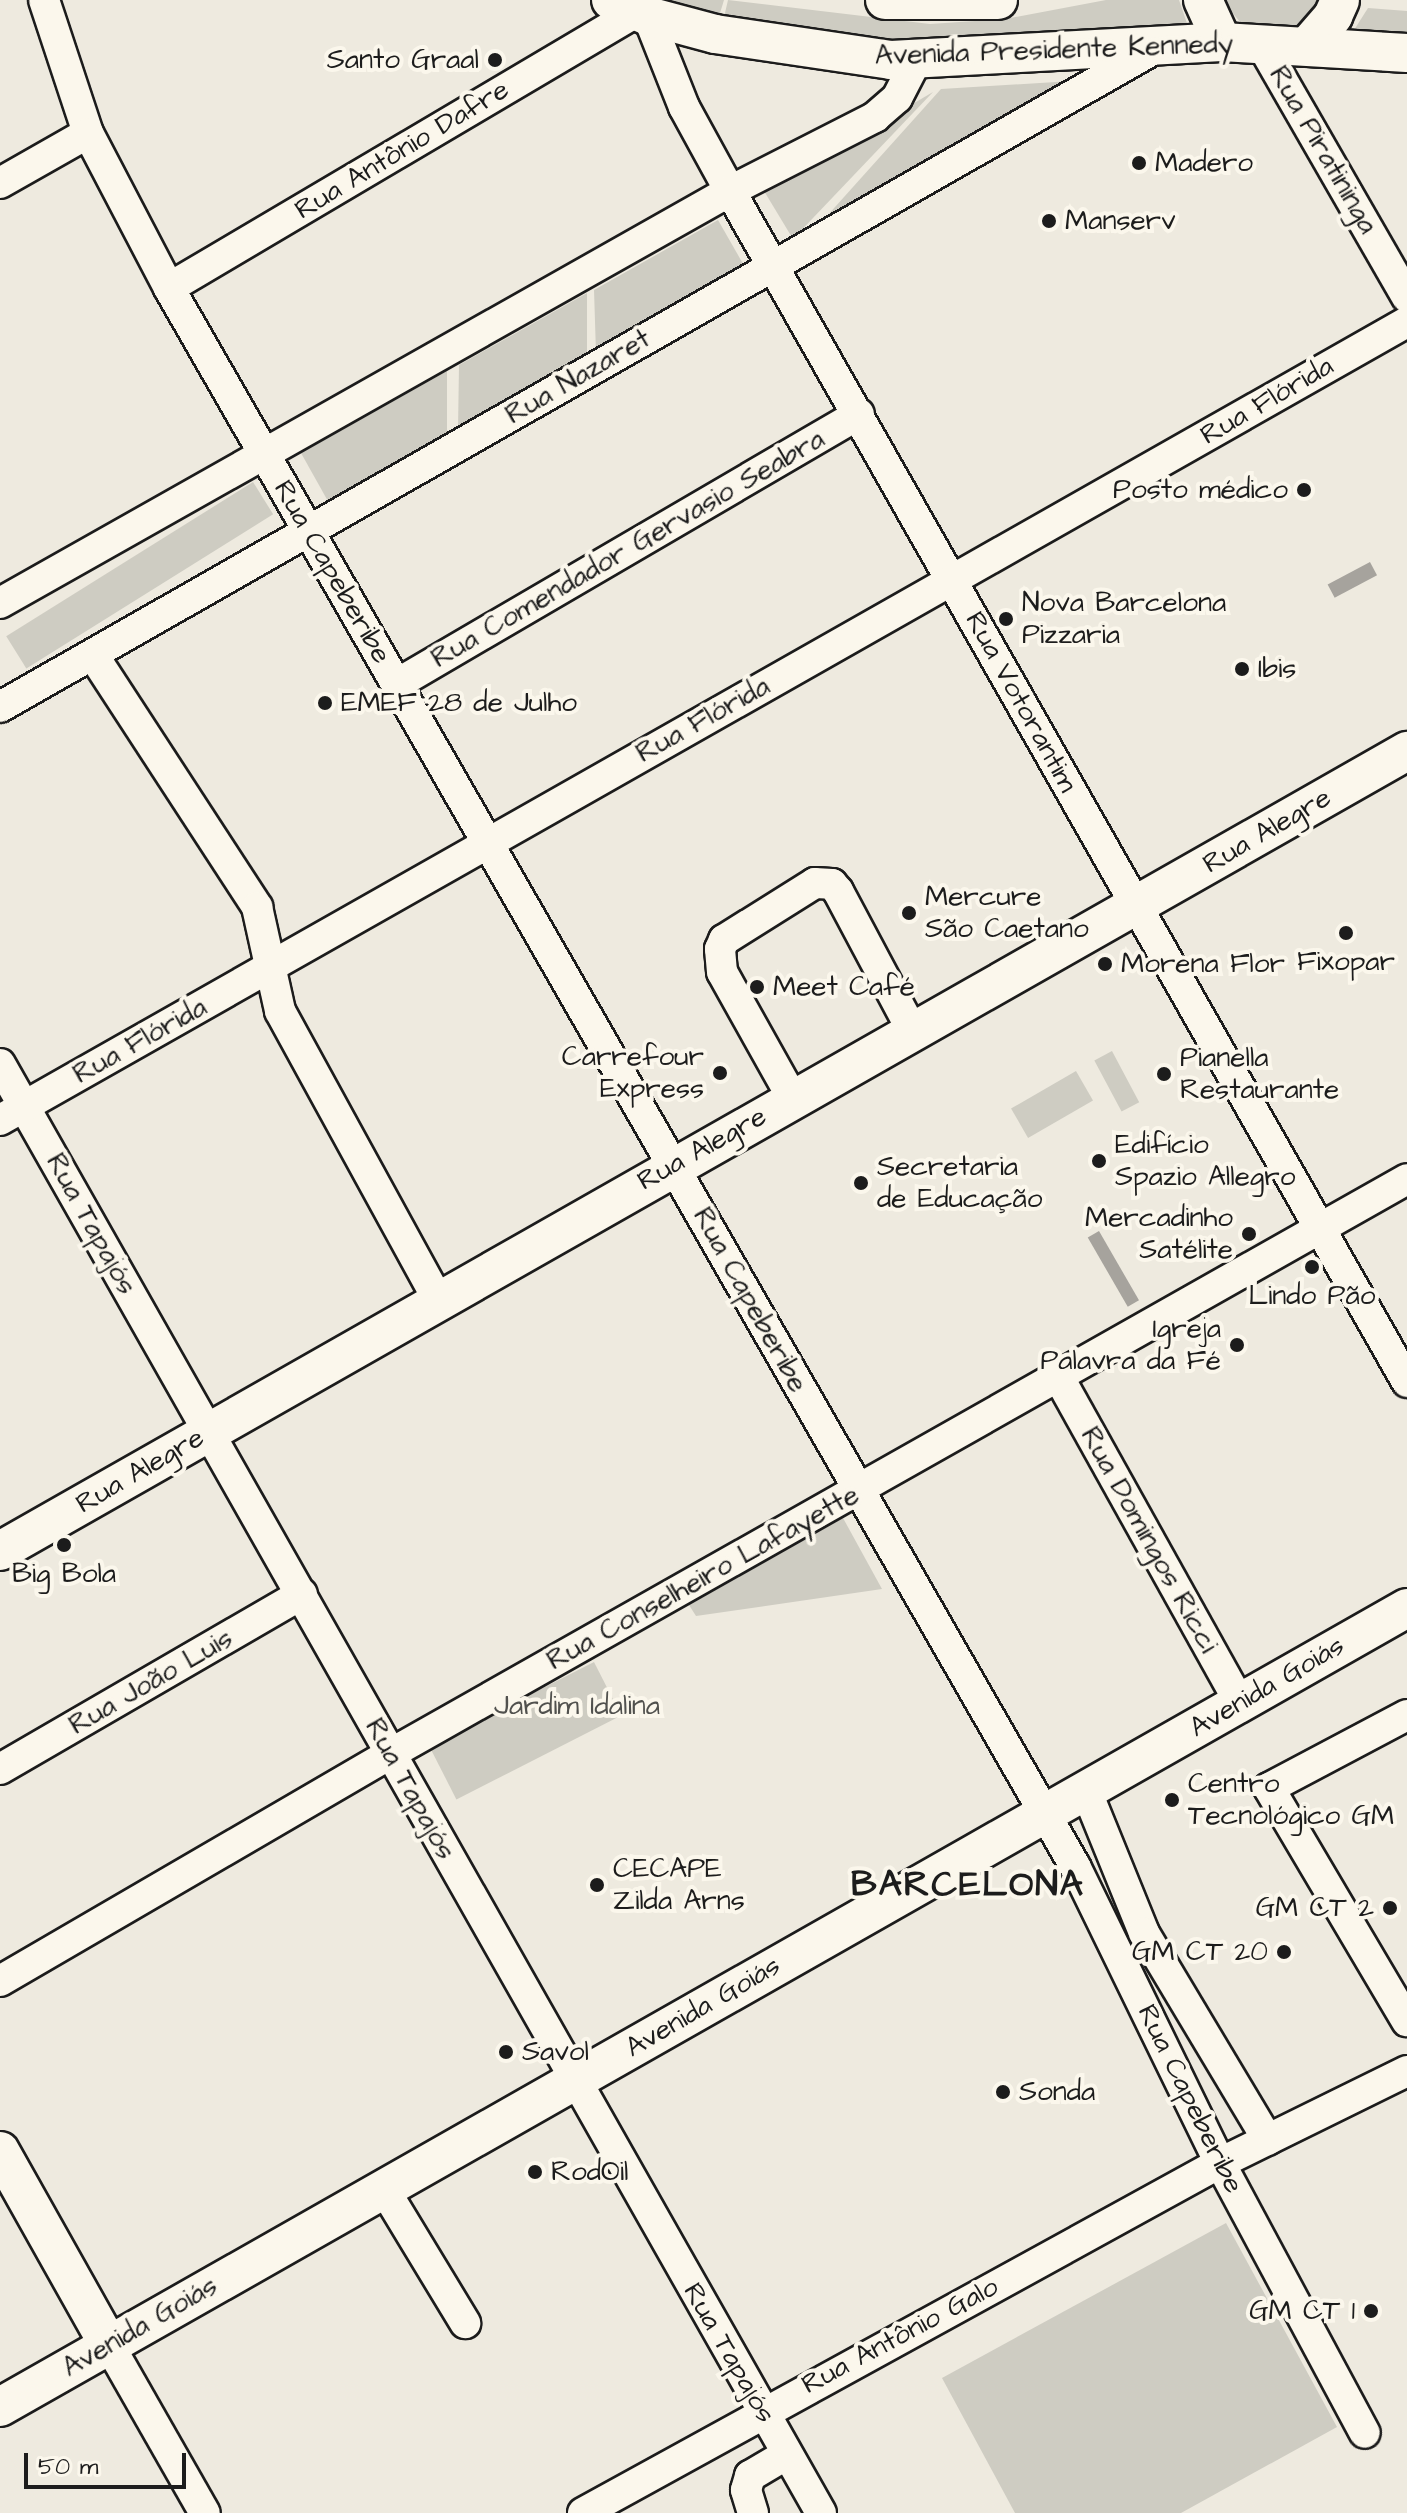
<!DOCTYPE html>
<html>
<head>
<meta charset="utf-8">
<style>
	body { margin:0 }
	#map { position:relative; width:1407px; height:2513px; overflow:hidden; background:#eeeadf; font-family:"Architects Daughter",sans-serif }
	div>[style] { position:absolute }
	.green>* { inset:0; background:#ceccc2; transform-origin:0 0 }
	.water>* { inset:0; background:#a6a39d; transform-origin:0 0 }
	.roads { filter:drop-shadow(2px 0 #1c1c1c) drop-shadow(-2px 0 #1c1c1c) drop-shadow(0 2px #1c1c1c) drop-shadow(0 -2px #1c1c1c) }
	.minor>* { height:30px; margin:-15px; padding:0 15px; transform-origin:15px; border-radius:15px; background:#fbf7ec }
	.major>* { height:38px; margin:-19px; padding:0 19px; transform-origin:19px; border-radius:19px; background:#fbf7ec }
	.dots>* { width:22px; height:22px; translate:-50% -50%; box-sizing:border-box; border:4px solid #fbf7ec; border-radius:50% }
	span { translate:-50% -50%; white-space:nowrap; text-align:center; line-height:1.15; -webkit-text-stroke:8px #fbf7ec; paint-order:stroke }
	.street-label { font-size:28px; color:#1c1c1c }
	.poi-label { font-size:28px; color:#1c1c1c }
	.right { translate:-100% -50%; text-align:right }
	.left { translate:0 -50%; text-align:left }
	.park-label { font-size:28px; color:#51514e }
	.district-label { font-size:36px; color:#1c1c1c; font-weight:700; letter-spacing:2px }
	.scale { position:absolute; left:24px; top:2453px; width:162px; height:36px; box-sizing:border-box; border:4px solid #1c1c1c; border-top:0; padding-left:10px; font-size:24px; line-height:28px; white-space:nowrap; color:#1c1c1c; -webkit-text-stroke:6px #fbf7ec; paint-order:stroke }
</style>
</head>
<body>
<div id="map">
	<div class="green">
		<div style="clip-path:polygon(643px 0,724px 0,717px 23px)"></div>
		<div style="clip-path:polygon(728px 0,930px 24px,1005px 19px,1106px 0,1179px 0,1191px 35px,917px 52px,722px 26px)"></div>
		<div style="clip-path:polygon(1222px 0,1330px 0,1299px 29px,1240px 22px)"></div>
		<div style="clip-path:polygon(1368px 8px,1407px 11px,1407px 43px,1349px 38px)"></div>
		<div style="clip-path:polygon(1072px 81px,809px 236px,941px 89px)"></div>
		<div style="clip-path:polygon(933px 92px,793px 239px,764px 191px)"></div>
		<div style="clip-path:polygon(718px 220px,746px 269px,596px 354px,594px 290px)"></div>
		<div style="clip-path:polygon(587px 293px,587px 357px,458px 429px,459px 365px)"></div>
		<div style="clip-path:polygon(447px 371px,447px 434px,329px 503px,301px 453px)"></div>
		<div style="left:253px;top:482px;width:38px;height:291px;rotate:58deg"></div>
		<div style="left:1112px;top:1051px;width:58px;height:20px;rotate:62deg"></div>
		<div style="left:1076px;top:1071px;width:34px;height:75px;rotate:60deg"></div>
		<div style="clip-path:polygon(843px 1518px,882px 1589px,696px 1616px,689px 1605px)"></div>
		<div style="left:594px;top:1662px;width:60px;height:185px;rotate:63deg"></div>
		<div style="clip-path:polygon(1226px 2223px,1337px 2427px,1181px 2513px,1015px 2513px,942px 2378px)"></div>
	</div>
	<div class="water">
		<div style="left:1370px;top:562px;width:15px;height:48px;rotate:62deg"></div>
		<div style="left:1099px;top:1231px;width:80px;height:13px;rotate:60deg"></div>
	</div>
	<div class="roads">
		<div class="minor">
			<div style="left:44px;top:0;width:140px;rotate:71.7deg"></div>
			<div style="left:88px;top:133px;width:175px;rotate:62.4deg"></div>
			<div style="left:169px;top:288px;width:1820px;rotate:60.14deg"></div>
			<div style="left:1075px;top:1866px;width:331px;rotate:64deg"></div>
			<div style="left:1220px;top:2163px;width:306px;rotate:61.8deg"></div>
			<div style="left:648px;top:16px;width:98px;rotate:68.4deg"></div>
			<div style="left:684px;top:107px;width:96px;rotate:61.3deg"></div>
			<div style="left:730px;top:191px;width:1370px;rotate:60.38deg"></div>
			<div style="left:1262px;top:45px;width:291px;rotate:60.1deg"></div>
			<div style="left:0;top:183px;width:101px;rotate:-29.6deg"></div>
			<div style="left:169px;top:288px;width:542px;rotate:-30.58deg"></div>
			<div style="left:0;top:603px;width:838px;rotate:-29.44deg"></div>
			<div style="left:730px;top:191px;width:163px;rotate:-27deg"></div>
			<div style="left:875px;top:117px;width:29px;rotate:-41deg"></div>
			<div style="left:897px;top:98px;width:42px;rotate:-62.8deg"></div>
			<div style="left:93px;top:655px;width:301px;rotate:56.9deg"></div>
			<div style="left:257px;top:907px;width:107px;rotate:77.5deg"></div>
			<div style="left:280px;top:1011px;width:332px;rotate:61.3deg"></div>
			<div style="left:397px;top:684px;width:535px;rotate:-30.3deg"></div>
			<div style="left:0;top:707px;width:1331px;rotate:-29.69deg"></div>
			<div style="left:0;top:1064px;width:1665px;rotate:60.46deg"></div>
			<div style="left:793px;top:1099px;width:145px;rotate:-119.2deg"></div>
			<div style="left:722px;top:972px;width:23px;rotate:-95deg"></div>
			<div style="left:720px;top:949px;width:10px;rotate:-66deg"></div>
			<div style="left:724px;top:940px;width:107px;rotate:-32.1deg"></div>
			<div style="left:815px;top:883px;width:17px;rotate:3deg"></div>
			<div style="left:832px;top:884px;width:9px;rotate:49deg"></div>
			<div style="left:838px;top:891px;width:160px;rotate:62deg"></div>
			<div style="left:0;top:1120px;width:1618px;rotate:-29.56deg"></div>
			<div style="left:1058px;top:1376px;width:374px;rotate:60.9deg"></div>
			<div style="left:1407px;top:1715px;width:156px;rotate:152.1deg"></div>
			<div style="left:1269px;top:1788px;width:271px;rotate:59.4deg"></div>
			<div style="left:0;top:1769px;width:349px;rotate:-30.1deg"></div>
			<div style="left:1086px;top:1790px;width:154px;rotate:67.9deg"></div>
			<div style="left:1144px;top:1933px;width:241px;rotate:59.1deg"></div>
			<div style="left:0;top:1981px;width:451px;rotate:-30.2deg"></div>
			<div style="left:390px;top:1754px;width:1168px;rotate:-29.48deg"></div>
			<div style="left:384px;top:2189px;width:157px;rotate:58.8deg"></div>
			<div style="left:109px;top:2345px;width:193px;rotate:60.3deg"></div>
			<div style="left:583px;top:2513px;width:727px;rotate:-28.79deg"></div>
			<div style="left:1220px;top:2163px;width:208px;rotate:-26.2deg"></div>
			<div style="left:753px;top:2513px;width:24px;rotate:-107deg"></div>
			<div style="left:746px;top:2490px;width:15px;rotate:-74deg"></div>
			<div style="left:750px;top:2476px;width:43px;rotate:-30.7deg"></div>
		</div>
		<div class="major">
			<div style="left:611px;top:0;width:40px;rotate:23.4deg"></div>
			<div style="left:648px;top:16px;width:69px;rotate:15deg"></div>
			<div style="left:715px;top:34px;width:178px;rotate:8.4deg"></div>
			<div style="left:891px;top:60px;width:331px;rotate:-3.1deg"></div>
			<div style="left:1222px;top:42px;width:185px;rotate:3.4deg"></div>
			<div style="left:885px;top:0;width:113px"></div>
			<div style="left:1203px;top:0;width:46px;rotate:65.7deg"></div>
			<div style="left:1309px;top:44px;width:37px;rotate:-49deg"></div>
			<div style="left:1333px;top:16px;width:17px;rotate:-66deg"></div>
			<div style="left:0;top:1551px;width:1619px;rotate:-29.62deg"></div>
			<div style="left:0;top:2151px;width:223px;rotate:60.7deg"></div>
			<div style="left:0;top:2407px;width:1618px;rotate:-29.59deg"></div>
		</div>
	</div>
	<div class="dots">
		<div style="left:495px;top:60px;background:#1c1c1c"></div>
		<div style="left:1139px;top:163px;background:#1c1c1c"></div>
		<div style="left:1049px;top:221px;background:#1c1c1c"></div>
		<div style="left:1304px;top:490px;background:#1c1c1c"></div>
		<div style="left:1006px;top:619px;background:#1c1c1c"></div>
		<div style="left:1242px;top:669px;background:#1c1c1c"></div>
		<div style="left:325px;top:703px;background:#1c1c1c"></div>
		<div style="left:909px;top:913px;background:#1c1c1c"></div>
		<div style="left:1346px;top:933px;background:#1c1c1c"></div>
		<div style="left:1105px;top:964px;background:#1c1c1c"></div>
		<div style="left:757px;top:987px;background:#1c1c1c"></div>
		<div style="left:720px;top:1073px;background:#1c1c1c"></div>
		<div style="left:1164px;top:1074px;background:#1c1c1c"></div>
		<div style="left:1099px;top:1161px;background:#1c1c1c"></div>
		<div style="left:861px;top:1183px;background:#1c1c1c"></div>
		<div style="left:1249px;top:1234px;background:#1c1c1c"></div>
		<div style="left:1312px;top:1267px;background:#1c1c1c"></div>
		<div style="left:1237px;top:1345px;background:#1c1c1c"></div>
		<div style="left:64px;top:1545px;background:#1c1c1c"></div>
		<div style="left:1172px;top:1800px;background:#1c1c1c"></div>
		<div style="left:597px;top:1885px;background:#1c1c1c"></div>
		<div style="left:1390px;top:1908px;background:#1c1c1c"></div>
		<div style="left:1284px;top:1952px;background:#1c1c1c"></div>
		<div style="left:506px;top:2052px;background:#1c1c1c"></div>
		<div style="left:1003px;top:2092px;background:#1c1c1c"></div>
		<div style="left:535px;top:2172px;background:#1c1c1c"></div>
		<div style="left:1371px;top:2311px;background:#1c1c1c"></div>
	</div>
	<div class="street-label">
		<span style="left:1054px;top:50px;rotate:-2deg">Avenida Presidente Kennedy</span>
		<span style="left:402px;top:150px;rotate:-31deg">Rua Antônio Dafre</span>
		<span style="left:1323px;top:150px;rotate:60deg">Rua Piratininga</span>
		<span style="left:578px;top:377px;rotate:-30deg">Rua Nazaret</span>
		<span style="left:1267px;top:401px;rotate:-30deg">Rua Flórida</span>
		<span style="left:628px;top:549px;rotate:-30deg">Rua Comendador Gervasio Seabra</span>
		<span style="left:332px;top:572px;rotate:60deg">Rua Capeberibe</span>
		<span style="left:1021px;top:702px;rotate:61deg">Rua Votorantim</span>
		<span style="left:703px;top:720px;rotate:-29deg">Rua Flórida</span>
		<span style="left:1267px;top:831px;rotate:-30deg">Rua Alegre</span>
		<span style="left:140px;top:1041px;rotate:-29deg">Rua Flórida</span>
		<span style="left:702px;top:1149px;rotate:-29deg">Rua Alegre</span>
		<span style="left:91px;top:1224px;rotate:61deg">Rua Tapajós</span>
		<span style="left:750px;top:1300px;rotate:61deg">Rua Capeberibe</span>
		<span style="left:140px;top:1471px;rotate:-30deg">Rua Alegre</span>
		<span style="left:1149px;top:1540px;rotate:61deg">Rua Domingos Ricci</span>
		<span style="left:703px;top:1578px;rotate:-29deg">Rua Conselheiro Lafayette</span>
		<span style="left:151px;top:1682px;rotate:-30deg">Rua João Luis</span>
		<span style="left:1267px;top:1687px;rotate:-30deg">Avenida Goiás</span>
		<span style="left:410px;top:1789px;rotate:61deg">Rua Tapajós</span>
		<span style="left:703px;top:2007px;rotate:-30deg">Avenida Goiás</span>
		<span style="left:1190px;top:2099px;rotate:64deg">Rua Capeberibe</span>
		<span style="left:140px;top:2327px;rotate:-30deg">Avenida Goiás</span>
		<span style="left:900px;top:2336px;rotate:-28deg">Rua Antônio Galo</span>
		<span style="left:729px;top:2353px;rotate:60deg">Rua Tapajós</span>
	</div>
	<div class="poi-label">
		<span class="right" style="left:479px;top:60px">Santo Graal</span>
		<span class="left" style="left:1155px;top:163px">Madero</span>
		<span class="left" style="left:1065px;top:221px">Manserv</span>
		<span class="right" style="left:1288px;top:490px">Posto médico</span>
		<span class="left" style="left:1022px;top:619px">Nova Barcelona<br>Pizzaria</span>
		<span class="left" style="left:1258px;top:669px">Ibis</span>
		<span class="left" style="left:341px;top:703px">EMEF 28 de Julho</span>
		<span class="left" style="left:925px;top:913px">Mercure<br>São Caetano</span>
		<span style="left:1346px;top:962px">Fixopar</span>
		<span class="left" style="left:1121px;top:964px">Morena Flor</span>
		<span class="left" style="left:773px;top:987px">Meet Café</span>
		<span class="right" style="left:704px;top:1073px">Carrefour<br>Express</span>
		<span class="left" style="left:1180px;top:1074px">Pianella<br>Restaurante</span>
		<span class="left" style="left:1115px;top:1161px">Edifício<br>Spazio Allegro</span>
		<span class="left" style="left:877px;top:1183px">Secretaria<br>de Educação</span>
		<span class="right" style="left:1233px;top:1234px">Mercadinho<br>Satélite</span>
		<span style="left:1312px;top:1296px">Lindo Pão</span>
		<span class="right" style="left:1221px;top:1345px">Igreja<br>Palavra da Fé</span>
		<span style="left:64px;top:1574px">Big Bola</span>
		<span class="left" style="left:1188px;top:1800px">Centro<br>Tecnológico GM</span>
		<span class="left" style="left:613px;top:1885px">CECAPE<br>Zilda Arns</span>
		<span class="right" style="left:1374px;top:1908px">GM CT 2</span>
		<span class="right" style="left:1268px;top:1952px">GM CT 20</span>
		<span class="left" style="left:522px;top:2052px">Savol</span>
		<span class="left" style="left:1019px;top:2092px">Sonda</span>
		<span class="left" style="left:551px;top:2172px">RodOil</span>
		<span class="right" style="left:1355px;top:2311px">GM CT 1</span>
	</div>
	<div class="park-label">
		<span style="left:577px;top:1706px">Jardim Idalina</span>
	</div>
	<div class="district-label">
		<span style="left:968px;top:1885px">BARCELONA</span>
	</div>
	<div class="scale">50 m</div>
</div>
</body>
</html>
